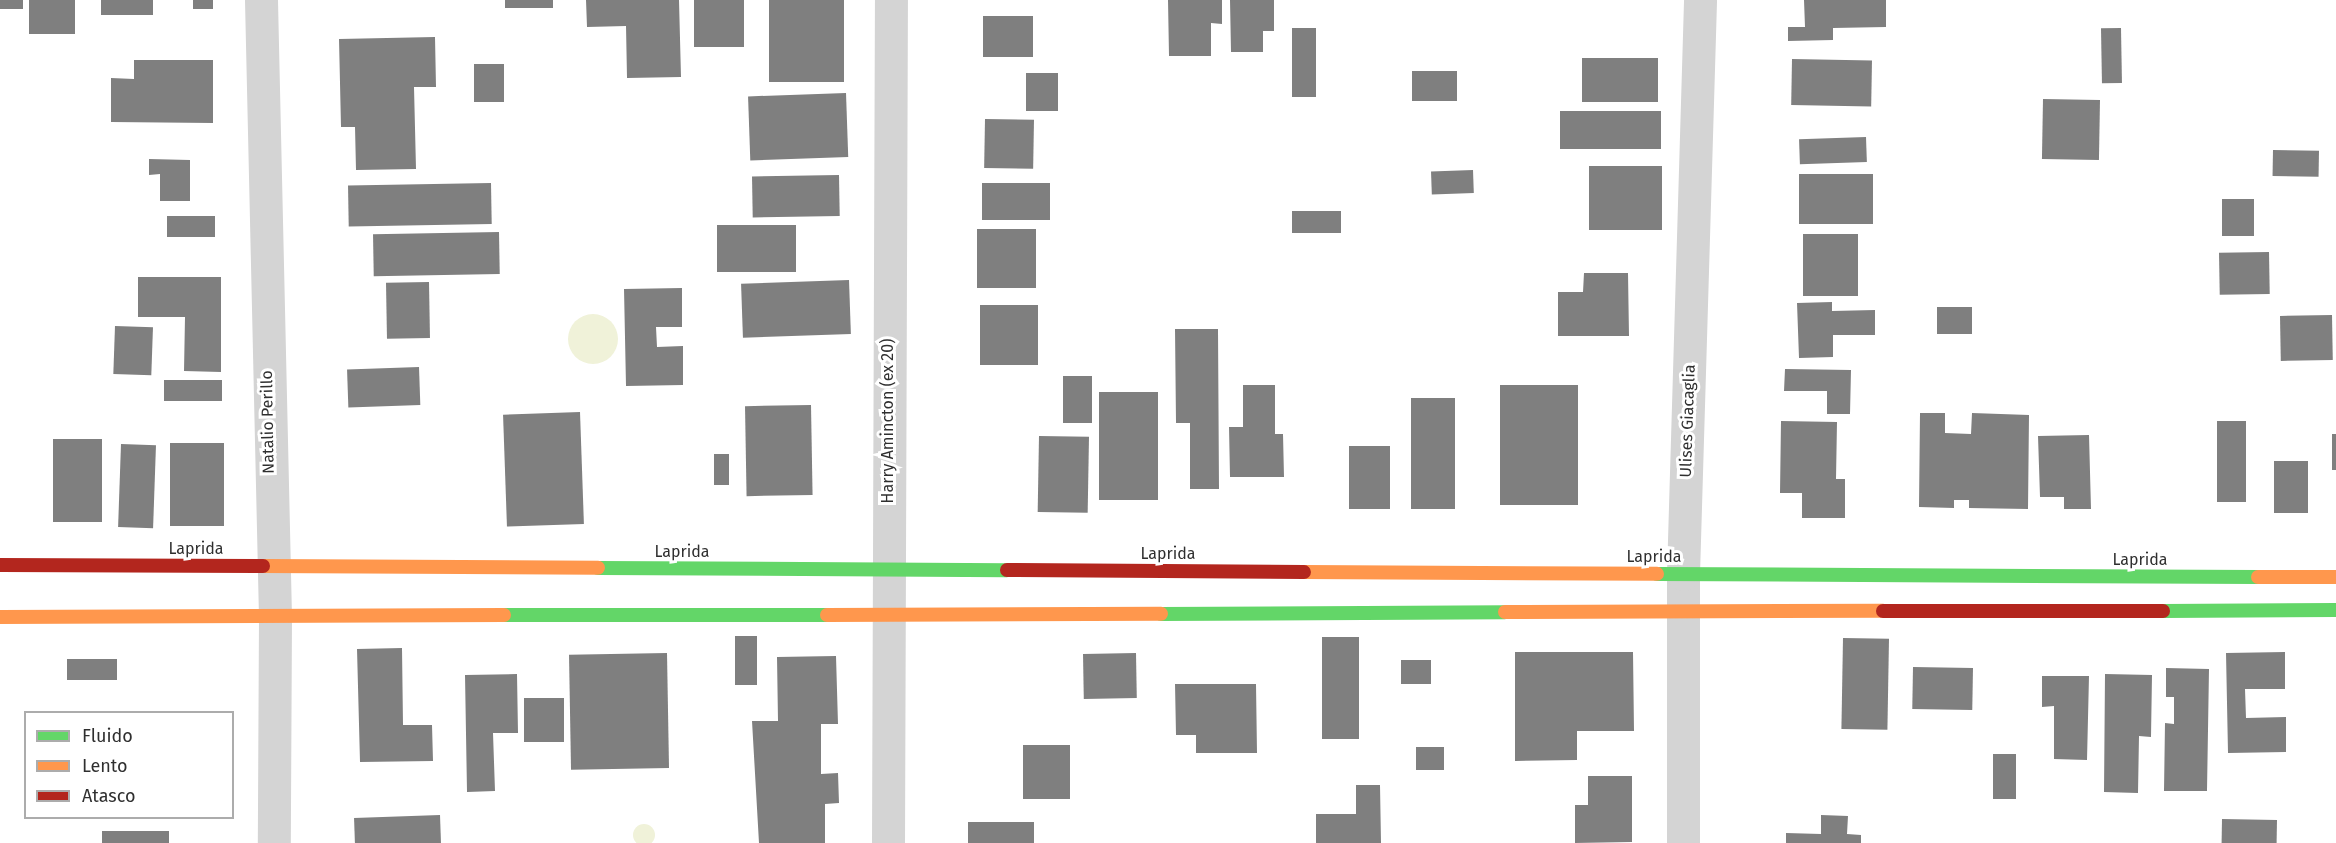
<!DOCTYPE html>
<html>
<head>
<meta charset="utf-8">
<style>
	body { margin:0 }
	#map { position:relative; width:2336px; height:843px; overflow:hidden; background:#fff; font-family:"Fira Sans",sans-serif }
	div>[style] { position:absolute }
	.water>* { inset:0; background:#f0f2d9 }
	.round { border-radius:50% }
	.building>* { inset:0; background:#7f7f7f; transform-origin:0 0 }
	.street>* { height:33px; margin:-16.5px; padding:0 16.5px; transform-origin:16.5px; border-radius:16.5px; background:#d4d4d4 }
	.fast>* { height:14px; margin:-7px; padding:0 7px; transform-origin:7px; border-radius:7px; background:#63d668 }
	.slow>* { height:14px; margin:-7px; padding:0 7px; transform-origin:7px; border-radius:7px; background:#ff974d }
	.jam>* { height:14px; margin:-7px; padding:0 7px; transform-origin:7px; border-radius:7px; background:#b3261e }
	span { translate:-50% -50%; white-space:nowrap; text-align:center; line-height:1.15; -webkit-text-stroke:6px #fff; paint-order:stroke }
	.street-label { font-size:16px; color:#2f2f2f }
	.legend { position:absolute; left:24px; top:711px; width:210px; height:108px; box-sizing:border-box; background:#fff; border:2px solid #acacac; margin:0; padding:8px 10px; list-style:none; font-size:18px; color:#2f2f2f }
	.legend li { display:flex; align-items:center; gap:12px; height:30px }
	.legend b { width:30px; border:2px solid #acacac }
</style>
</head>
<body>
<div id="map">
	<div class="water">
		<div class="round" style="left:568px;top:314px;width:50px;height:50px"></div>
		<div class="round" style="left:633px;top:824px;width:22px;height:22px"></div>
	</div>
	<div class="building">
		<div style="left:0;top:0;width:23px;height:9px"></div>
		<div style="left:29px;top:0;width:46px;height:34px"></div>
		<div style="left:101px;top:0;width:52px;height:15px"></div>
		<div style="left:193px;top:0;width:20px;height:9px"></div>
		<div style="left:505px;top:0;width:48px;height:8px"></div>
		<div style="clip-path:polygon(586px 0,679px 0,681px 77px,627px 78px,626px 26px,587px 27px)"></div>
		<div style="left:694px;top:0;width:50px;height:47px"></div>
		<div style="left:769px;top:0;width:75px;height:82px"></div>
		<div style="clip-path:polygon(1168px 0,1222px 0,1222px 24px,1211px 23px,1211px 56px,1169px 56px)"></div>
		<div style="clip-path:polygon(1230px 0,1274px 0,1274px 31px,1263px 31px,1263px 52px,1231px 52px)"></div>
		<div style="clip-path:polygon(1804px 0,1886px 0,1886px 27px,1833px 28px,1833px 40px,1788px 41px,1788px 27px,1805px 27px)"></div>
		<div style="left:983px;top:16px;width:50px;height:41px"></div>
		<div style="left:1292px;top:28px;width:24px;height:69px"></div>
		<div style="left:2121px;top:28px;width:55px;height:20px;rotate:89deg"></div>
		<div style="clip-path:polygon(435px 37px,436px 87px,414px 87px,416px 169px,356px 170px,355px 127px,341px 127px,339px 39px)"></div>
		<div style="left:1582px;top:58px;width:76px;height:44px"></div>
		<div style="left:1792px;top:59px;width:80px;height:46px;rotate:1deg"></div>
		<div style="clip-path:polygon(134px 60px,213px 60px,213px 123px,111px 122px,111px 78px,134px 79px)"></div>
		<div style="left:504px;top:64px;width:38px;height:30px;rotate:90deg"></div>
		<div style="left:1412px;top:71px;width:45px;height:30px"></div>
		<div style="left:1026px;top:73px;width:32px;height:38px"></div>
		<div style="left:846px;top:93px;width:64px;height:98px;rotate:88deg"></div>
		<div style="left:2043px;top:99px;width:57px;height:60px;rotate:1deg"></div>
		<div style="left:1560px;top:111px;width:101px;height:38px"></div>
		<div style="left:985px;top:119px;width:49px;height:49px;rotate:1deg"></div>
		<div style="left:1866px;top:137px;width:25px;height:67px;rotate:88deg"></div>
		<div style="left:2273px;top:150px;width:46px;height:26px;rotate:1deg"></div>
		<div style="clip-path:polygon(149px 159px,190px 160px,190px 201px,160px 201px,160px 174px,149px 175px)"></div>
		<div style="left:1662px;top:166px;width:64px;height:73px;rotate:90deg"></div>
		<div style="left:1473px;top:170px;width:23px;height:42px;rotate:88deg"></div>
		<div style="left:1873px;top:174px;width:50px;height:74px;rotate:90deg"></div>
		<div style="left:839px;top:175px;width:41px;height:87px;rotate:89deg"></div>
		<div style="left:491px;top:183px;width:41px;height:143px;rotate:89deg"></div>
		<div style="left:982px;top:183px;width:68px;height:37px"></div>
		<div style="left:2222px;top:199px;width:32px;height:37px"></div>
		<div style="left:1341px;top:211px;width:22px;height:49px;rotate:90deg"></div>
		<div style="left:167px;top:216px;width:48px;height:21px"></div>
		<div style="left:796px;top:225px;width:47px;height:79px;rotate:90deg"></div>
		<div style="left:977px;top:229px;width:59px;height:59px"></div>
		<div style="left:499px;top:232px;width:42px;height:126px;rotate:89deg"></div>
		<div style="left:1803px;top:234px;width:55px;height:62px"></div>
		<div style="left:2269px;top:252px;width:42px;height:50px;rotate:89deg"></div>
		<div style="clip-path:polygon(1584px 273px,1628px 273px,1629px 336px,1558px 336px,1558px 292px,1583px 292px)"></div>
		<div style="clip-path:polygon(138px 277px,221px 277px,221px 372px,184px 371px,185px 317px,138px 317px)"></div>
		<div style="left:849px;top:280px;width:54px;height:108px;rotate:88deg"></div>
		<div style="left:429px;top:282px;width:56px;height:43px;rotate:89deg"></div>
		<div style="clip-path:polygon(682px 288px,682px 327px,656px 327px,657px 347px,683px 346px,683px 385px,626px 386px,624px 289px)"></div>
		<div style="clip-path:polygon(1832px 302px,1832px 311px,1875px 310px,1875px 335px,1833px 335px,1833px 357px,1799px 358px,1797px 303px)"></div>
		<div style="left:980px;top:305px;width:58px;height:60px"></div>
		<div style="left:1972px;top:307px;width:27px;height:35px;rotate:90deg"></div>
		<div style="left:2332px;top:315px;width:45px;height:52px;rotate:89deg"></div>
		<div style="left:115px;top:326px;width:38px;height:48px;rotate:2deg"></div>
		<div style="clip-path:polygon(1175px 329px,1218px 329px,1219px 489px,1190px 489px,1190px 423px,1176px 423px)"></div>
		<div style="left:419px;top:367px;width:38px;height:72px;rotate:88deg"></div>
		<div style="clip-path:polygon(1785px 369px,1851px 370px,1850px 414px,1827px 414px,1827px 391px,1784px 391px)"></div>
		<div style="left:1063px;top:376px;width:29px;height:47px"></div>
		<div style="left:164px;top:380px;width:58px;height:21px"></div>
		<div style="clip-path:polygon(1243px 385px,1275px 385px,1275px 434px,1283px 434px,1284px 477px,1230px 477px,1229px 427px,1243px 427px)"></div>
		<div style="left:1578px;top:385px;width:120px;height:78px;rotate:90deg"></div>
		<div style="left:1099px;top:392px;width:59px;height:108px"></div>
		<div style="left:1411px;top:398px;width:44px;height:111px"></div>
		<div style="left:811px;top:405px;width:90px;height:66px;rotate:89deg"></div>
		<div style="left:580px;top:412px;width:112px;height:77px;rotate:88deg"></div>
		<div style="clip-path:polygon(1920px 413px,1945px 413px,1945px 433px,1971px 434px,1972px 413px,2029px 415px,2028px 509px,1969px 508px,1969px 500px,1954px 500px,1954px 508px,1919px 507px)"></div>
		<div style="clip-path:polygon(1781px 421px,1837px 422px,1836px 479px,1845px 479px,1845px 518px,1802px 518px,1802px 493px,1780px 493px)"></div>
		<div style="left:2217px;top:421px;width:29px;height:81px"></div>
		<div style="left:2332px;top:434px;width:4px;height:36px"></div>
		<div style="clip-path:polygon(2089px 435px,2091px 509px,2064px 509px,2064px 497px,2040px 497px,2038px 436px)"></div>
		<div style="left:1039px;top:436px;width:50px;height:76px;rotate:1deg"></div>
		<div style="left:53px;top:439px;width:49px;height:83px"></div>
		<div style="left:170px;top:443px;width:54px;height:83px"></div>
		<div style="left:121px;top:444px;width:35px;height:83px;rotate:2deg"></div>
		<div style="left:1390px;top:446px;width:63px;height:41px;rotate:90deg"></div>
		<div style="left:714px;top:454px;width:15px;height:31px"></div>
		<div style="left:2274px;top:461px;width:34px;height:52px"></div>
		<div style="left:735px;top:636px;width:22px;height:49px"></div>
		<div style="left:1322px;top:637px;width:37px;height:102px"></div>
		<div style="left:1843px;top:638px;width:46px;height:91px;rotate:1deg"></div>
		<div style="clip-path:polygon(402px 648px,403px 725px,432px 725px,433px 761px,360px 762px,357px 649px)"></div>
		<div style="clip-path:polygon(1515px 652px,1633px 652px,1634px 731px,1577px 731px,1577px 760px,1515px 761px)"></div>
		<div style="clip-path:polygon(2285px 652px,2285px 689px,2245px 689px,2246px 718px,2286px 717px,2286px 752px,2228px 753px,2226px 653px)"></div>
		<div style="left:667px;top:653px;width:115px;height:98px;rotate:89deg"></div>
		<div style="left:1136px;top:653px;width:45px;height:53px;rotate:89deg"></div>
		<div style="clip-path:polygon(836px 656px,838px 724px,821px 724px,821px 774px,838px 773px,839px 803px,825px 804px,825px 843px,759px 843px,752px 721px,778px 721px,777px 657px)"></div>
		<div style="left:67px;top:659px;width:50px;height:21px"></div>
		<div style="left:1401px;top:660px;width:30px;height:24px"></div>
		<div style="left:1913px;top:667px;width:60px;height:42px;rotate:1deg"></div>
		<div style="clip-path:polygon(2166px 668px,2209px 669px,2207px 791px,2164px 791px,2165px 723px,2174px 724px,2174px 697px,2166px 697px)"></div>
		<div style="clip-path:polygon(517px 674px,518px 733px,493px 733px,495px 791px,467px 792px,465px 675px)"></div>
		<div style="clip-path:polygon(2105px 674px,2152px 675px,2151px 737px,2139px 736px,2138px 793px,2104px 792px)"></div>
		<div style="clip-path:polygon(2042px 676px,2089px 676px,2087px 760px,2054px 759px,2054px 706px,2042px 707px)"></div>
		<div style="clip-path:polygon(1175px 684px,1256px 684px,1257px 753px,1196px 753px,1196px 735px,1176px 735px)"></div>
		<div style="left:524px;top:698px;width:40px;height:44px"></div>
		<div style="left:1023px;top:745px;width:47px;height:54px"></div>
		<div style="left:1416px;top:747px;width:28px;height:23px"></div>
		<div style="left:1993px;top:754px;width:23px;height:45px"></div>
		<div style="clip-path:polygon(1588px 776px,1632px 776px,1632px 842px,1575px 843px,1575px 805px,1588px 805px)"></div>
		<div style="clip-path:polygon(1356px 785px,1380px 785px,1381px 843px,1316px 843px,1316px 814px,1356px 814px)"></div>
		<div style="left:440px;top:815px;width:28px;height:86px;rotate:88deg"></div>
		<div style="clip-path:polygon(1821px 815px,1848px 816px,1847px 834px,1861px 835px,1861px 843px,1786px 843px,1786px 833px,1821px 834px)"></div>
		<div style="left:2222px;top:819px;width:55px;height:24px;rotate:1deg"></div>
		<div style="left:968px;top:822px;width:66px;height:21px"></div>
		<div style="left:102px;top:831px;width:67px;height:12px"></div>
	</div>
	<div class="street">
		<div style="left:261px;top:0;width:617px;rotate:88.7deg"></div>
		<div style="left:275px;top:617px;width:226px;rotate:90.3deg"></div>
		<div style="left:888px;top:843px;width:843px;rotate:-89.8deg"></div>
		<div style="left:1683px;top:843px;width:269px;rotate:-90deg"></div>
		<div style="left:1683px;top:574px;width:574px;rotate:-88.3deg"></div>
	</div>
	<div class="fast">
		<div style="left:598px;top:568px;width:409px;rotate:0.3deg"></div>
		<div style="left:1657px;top:574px;width:601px;rotate:0.29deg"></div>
		<div style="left:2163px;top:611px;width:173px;rotate:-0.3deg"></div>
		<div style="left:1161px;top:614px;width:344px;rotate:-0.3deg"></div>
		<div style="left:504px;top:615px;width:323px"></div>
	</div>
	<div class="slow">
		<div style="left:263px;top:566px;width:335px;rotate:0.3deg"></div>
		<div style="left:1304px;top:572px;width:353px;rotate:0.3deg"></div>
		<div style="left:2258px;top:577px;width:78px"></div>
		<div style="left:1505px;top:612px;width:378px;rotate:-0.2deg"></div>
		<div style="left:827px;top:615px;width:334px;rotate:-0.2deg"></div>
		<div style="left:0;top:617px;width:504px;rotate:-0.23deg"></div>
	</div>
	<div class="jam">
		<div style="left:0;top:565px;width:263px;rotate:0.2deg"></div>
		<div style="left:1007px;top:570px;width:297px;rotate:0.4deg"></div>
		<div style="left:1883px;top:611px;width:280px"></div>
	</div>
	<div class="street-label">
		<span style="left:888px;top:421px;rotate:-90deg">Harry Amincton (ex 20)</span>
		<span style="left:1688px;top:421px;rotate:-88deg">Ulises Giacaglia</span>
		<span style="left:268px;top:422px;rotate:-91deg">Natalio Perillo</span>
		<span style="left:196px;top:549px">Laprida</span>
		<span style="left:682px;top:552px">Laprida</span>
		<span style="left:1168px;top:554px">Laprida</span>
		<span style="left:1654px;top:557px">Laprida</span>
		<span style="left:2140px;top:560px">Laprida</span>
	</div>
	<ul class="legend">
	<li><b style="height:8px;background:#63d668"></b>Fluido</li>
	<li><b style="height:8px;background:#ff974d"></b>Lento</li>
	<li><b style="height:8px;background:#b3261e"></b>Atasco</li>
	</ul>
</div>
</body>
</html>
